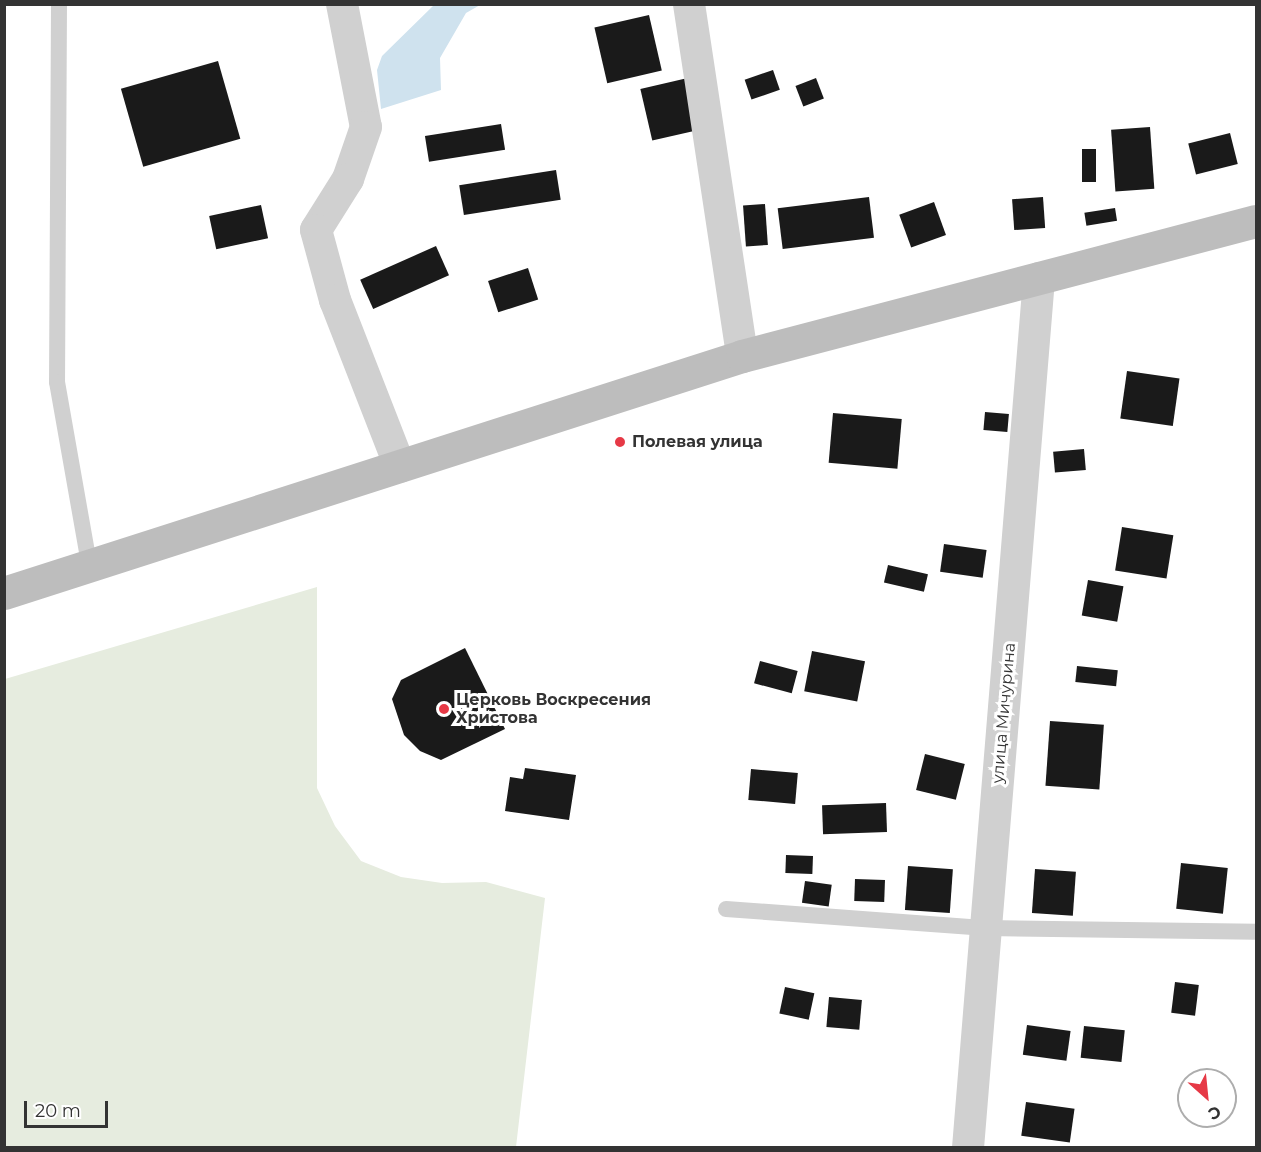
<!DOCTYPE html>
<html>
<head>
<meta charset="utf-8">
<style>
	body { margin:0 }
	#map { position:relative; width:1261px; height:1152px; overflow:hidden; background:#fff; font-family:Montserrat,sans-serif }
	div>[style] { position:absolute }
	.green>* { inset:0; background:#e6ecdf }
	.water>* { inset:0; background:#cfe2ee }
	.building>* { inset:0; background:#1a1a1a; transform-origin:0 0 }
	.lane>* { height:16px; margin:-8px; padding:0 8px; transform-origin:8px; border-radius:8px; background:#d0d0d0 }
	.street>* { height:32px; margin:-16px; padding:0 16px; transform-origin:16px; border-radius:16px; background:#d0d0d0 }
	.secondary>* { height:33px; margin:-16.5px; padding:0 16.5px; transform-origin:16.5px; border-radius:16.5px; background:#bdbdbd }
	.dots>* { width:16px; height:16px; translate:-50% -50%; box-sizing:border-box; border:3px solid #fff; border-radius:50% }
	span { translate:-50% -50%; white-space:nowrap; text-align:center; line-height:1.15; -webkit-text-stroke:6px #fff; paint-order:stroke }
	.poi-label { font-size:16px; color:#333; font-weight:700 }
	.left { translate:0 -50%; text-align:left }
	.street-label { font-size:16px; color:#333 }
	.frame { position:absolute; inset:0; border:6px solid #333; pointer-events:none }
	.north { position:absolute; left:1177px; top:1068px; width:60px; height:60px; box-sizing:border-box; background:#fff; border:2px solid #adadad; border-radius:50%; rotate:153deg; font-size:16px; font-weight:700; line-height:24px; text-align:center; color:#333 }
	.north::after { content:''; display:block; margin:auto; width:21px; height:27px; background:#e63946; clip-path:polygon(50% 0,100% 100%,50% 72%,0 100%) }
	.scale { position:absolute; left:24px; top:1101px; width:84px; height:27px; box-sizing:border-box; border:3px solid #333; border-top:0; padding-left:8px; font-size:18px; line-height:21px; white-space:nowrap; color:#333; -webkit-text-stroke:4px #fff; paint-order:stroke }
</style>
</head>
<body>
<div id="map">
	<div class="green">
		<div style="clip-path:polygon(317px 587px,317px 788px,335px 826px,361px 861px,401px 877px,442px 883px,486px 882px,545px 898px,516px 1147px,5px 1147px,5px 679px)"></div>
	</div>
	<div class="water">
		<div style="clip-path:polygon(434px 5px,480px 5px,466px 13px,440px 58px,441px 90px,381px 109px,377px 70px,382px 56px)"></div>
	</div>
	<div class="building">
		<div style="left:649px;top:15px;width:57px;height:56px;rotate:77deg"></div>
		<div style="left:218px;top:61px;width:81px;height:101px;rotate:74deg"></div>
		<div style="left:773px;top:70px;width:21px;height:30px;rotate:71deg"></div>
		<div style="left:692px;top:77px;width:53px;height:53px;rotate:77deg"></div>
		<div style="left:816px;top:78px;width:22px;height:22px;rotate:69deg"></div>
		<div style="left:501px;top:124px;width:26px;height:77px;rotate:81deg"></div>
		<div style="left:1150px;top:127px;width:62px;height:39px;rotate:86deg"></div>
		<div style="left:1230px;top:133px;width:32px;height:43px;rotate:76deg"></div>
		<div style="left:1082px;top:149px;width:14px;height:33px"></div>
		<div style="left:556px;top:170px;width:30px;height:98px;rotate:81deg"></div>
		<div style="left:869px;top:197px;width:41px;height:92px;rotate:83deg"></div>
		<div style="left:1043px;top:197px;width:31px;height:31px;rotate:86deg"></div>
		<div style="left:934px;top:202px;width:35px;height:37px;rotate:70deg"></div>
		<div style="left:765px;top:204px;width:41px;height:22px;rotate:86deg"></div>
		<div style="left:261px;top:205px;width:34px;height:53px;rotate:78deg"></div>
		<div style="left:1115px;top:208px;width:13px;height:31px;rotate:81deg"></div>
		<div style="left:436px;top:246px;width:32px;height:83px;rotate:66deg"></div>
		<div style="left:528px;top:268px;width:33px;height:42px;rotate:72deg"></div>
		<div style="left:1127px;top:371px;width:53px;height:48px;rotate:8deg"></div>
		<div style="left:985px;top:412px;width:24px;height:18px;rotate:5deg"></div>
		<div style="left:833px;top:413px;width:69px;height:50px;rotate:5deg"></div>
		<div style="left:1084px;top:449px;width:21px;height:31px;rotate:85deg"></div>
		<div style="left:1122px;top:527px;width:52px;height:44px;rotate:9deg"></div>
		<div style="left:944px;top:544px;width:43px;height:28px;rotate:8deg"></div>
		<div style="left:888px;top:565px;width:41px;height:18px;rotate:13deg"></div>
		<div style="left:1088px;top:580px;width:36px;height:36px;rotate:10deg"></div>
		<div style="clip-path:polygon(465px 648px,505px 729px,441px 760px,420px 751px,404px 735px,392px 699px,401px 680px)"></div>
		<div style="left:812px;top:651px;width:54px;height:41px;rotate:11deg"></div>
		<div style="left:760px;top:661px;width:39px;height:23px;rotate:15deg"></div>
		<div style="left:1077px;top:666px;width:41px;height:16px;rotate:6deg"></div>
		<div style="left:1050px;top:721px;width:54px;height:65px;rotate:4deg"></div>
		<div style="left:925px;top:754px;width:41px;height:37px;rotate:14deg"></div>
		<div style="clip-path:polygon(525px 768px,576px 775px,569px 820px,505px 811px,510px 777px,523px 779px)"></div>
		<div style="left:751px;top:769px;width:47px;height:31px;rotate:5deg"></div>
		<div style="left:886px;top:803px;width:29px;height:64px;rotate:88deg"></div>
		<div style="left:786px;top:855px;width:27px;height:18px;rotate:2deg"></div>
		<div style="left:1181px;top:863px;width:47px;height:46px;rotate:6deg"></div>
		<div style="left:908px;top:866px;width:45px;height:44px;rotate:4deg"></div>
		<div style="left:1035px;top:869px;width:41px;height:44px;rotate:4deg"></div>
		<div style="left:855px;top:879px;width:30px;height:22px;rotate:2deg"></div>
		<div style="left:805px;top:881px;width:27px;height:22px;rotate:8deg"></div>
		<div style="left:1175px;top:982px;width:24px;height:31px;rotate:7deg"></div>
		<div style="left:785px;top:987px;width:30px;height:27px;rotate:12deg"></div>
		<div style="left:829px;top:997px;width:33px;height:30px;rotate:5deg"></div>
		<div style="left:1027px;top:1025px;width:44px;height:30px;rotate:8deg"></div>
		<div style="left:1084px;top:1026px;width:41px;height:32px;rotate:6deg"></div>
		<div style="left:1026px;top:1102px;width:49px;height:34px;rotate:8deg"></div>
	</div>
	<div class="lane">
		<div style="left:59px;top:4px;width:378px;rotate:90.3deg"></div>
		<div style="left:57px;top:382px;width:184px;rotate:80deg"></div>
		<div style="left:726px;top:909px;width:261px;rotate:4.2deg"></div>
		<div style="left:986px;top:928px;width:270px;rotate:0.8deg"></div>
	</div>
	<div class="street">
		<div style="left:342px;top:4px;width:125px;rotate:79deg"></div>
		<div style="left:366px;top:127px;width:55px;rotate:109.1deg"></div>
		<div style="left:348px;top:179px;width:60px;rotate:122.1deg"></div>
		<div style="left:316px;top:230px;width:73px;rotate:74.8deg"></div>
		<div style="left:335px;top:300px;width:179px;rotate:68.7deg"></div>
		<div style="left:689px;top:4px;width:356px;rotate:81.4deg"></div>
		<div style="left:968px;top:1148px;width:873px;rotate:-85.33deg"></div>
	</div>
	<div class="secondary">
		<div style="left:4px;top:593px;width:775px;rotate:-17.8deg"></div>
		<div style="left:742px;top:356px;width:531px;rotate:-14.72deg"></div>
	</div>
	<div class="dots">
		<div style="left:620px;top:442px;background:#e63946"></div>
		<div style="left:444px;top:709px;background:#e63946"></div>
	</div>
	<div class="poi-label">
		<span class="left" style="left:632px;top:442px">Полевая улица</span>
		<span class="left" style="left:456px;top:709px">Церковь Воскресения<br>Христова</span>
	</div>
	<div class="street-label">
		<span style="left:1004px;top:713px;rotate:-85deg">улица Мичурина</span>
	</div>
	<div class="frame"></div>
	<div class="north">С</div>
	<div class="scale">20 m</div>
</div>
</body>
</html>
